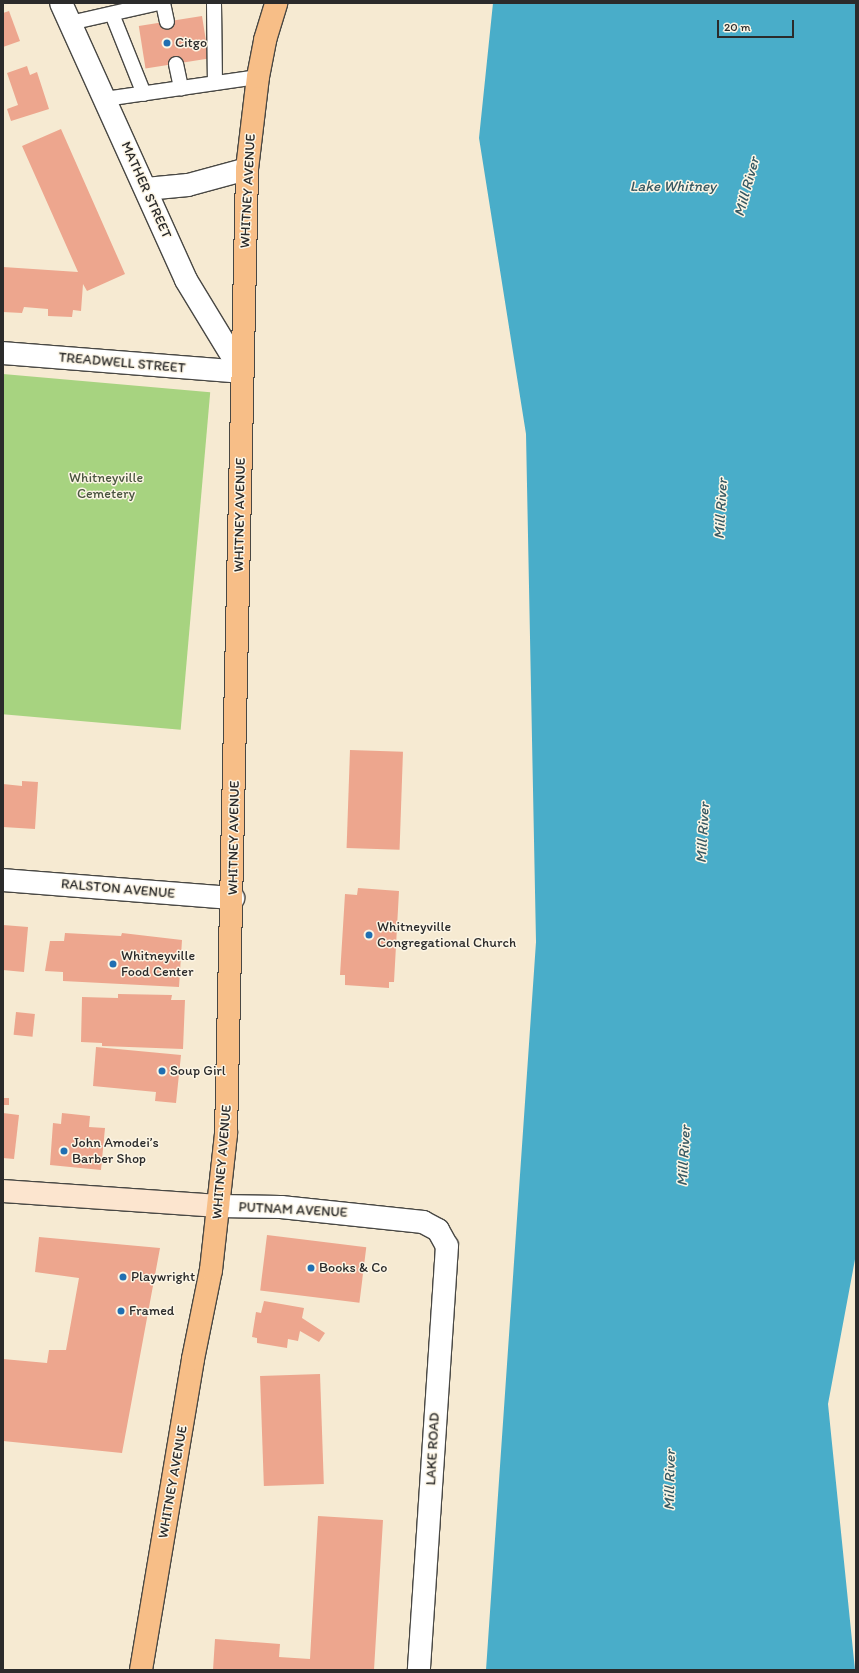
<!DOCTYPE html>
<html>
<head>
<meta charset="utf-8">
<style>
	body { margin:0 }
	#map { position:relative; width:859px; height:1673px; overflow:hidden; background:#f6ead2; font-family:Itim,sans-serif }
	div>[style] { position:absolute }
	.green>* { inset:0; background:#a7d380; transform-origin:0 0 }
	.water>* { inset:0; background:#49adc9 }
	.building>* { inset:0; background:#eda68e; transform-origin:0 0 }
	.roads { filter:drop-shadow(1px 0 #494844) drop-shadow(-1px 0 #494844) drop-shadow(0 1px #494844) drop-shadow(0 -1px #494844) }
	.service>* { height:14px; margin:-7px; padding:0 7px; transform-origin:7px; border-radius:7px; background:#fff }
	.minor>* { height:22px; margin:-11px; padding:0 11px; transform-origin:11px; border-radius:11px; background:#fff }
	.tertiary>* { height:22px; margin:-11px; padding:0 11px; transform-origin:11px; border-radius:11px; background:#fff }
	.secondary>* { height:22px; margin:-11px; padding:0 11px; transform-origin:11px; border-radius:11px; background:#fce5cf }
	.primary>* { height:22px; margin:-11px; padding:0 11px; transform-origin:11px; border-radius:11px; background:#f7be87 }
	.dots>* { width:11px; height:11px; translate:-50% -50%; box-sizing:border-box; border:2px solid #fcf5e5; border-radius:50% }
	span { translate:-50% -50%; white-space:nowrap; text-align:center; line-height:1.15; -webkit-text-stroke:3px #fcf5e5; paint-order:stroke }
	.poi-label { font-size:14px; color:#2b2b2b }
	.left { translate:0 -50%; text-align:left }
	.street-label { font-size:14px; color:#2b2b2b }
	.park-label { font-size:14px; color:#4a5540 }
	.water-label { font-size:15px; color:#365862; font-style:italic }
	.frame { position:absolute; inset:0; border:4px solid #2b2b2b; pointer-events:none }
	.scale { position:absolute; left:717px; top:20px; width:77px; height:18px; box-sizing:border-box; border:2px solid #2b2b2b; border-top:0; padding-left:5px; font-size:12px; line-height:14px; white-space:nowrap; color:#2b2b2b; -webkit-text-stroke:3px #fcf5e5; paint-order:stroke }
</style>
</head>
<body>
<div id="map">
	<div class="green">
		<div style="left:3px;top:374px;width:208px;height:339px;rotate:5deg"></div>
	</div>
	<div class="water">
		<div style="clip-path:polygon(493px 3px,856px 3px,856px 1254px,828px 1404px,855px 1670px,486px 1670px,536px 942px,526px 434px,479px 138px)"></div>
	</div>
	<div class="building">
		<div style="clip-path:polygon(9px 11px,20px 41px,3px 47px,3px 13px)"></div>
		<div style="left:202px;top:16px;width:43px;height:64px;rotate:81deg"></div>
		<div style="clip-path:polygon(27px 66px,30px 75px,37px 72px,49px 109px,11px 121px,7px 109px,18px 105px,7px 73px)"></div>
		<div style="clip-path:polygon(61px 129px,125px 274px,87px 291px,83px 284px,81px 311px,73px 310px,72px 317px,48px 316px,48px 309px,24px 307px,22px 313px,3px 312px,3px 267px,78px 272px,22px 146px)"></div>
		<div style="left:350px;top:750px;width:53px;height:98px;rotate:2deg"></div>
		<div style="clip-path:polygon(22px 781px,38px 782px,35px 829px,3px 827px,3px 784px,22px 786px)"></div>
		<div style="clip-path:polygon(358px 888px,399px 891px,394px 982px,389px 982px,389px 988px,345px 985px,345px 975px,340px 975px,345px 894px,357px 895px)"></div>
		<div style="clip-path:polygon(3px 925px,28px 927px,24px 972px,3px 970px)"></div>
		<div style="clip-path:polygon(65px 933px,121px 936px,122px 933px,182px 940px,179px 987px,63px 981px,63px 972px,45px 971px,50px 941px,64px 941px)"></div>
		<div style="clip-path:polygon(118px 994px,172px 995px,171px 1000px,185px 1000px,183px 1049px,102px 1046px,102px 1043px,81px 1042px,82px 997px,118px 998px)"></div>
		<div style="left:16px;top:1012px;width:19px;height:23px;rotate:6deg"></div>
		<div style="clip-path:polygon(96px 1047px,181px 1055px,176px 1103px,155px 1101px,156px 1092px,93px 1086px)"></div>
		<div style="left:3px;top:1098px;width:6px;height:7px"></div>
		<div style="clip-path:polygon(3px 1113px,19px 1115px,14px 1159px,3px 1158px)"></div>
		<div style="clip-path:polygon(62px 1113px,90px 1116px,89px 1127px,105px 1128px,101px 1170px,50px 1165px,53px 1123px,61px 1124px)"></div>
		<div style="left:267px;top:1235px;width:100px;height:56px;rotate:7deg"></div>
		<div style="clip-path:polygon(39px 1237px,160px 1248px,122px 1453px,3px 1441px,3px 1359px,47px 1363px,49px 1350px,66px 1350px,79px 1278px,35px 1272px)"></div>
		<div style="clip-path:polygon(264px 1301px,304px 1308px,302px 1318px,325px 1333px,319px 1342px,300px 1331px,298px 1341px,288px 1339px,287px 1348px,257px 1343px,257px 1338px,252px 1337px,256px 1312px,261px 1313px)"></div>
		<div style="left:320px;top:1374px;width:110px;height:60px;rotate:88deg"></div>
		<div style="clip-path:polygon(318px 1516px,383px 1520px,374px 1670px,213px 1670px,215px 1639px,280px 1644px,279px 1657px,310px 1659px)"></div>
	</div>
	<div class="roads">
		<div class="service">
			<div style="left:163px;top:3px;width:19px;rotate:78deg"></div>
			<div style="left:214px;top:3px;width:80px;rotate:89.3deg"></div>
			<div style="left:112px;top:14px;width:86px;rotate:68.2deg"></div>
			<div style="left:70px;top:23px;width:90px;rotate:-12.8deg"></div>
			<div style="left:176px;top:64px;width:25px;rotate:78deg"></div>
			<div style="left:105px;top:99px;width:155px;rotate:-8.2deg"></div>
		</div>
		<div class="minor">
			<div style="left:3px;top:353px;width:240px;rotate:4.5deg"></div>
			<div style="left:3px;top:880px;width:231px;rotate:4.5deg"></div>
			<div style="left:218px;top:1206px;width:63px;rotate:0.9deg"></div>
			<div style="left:281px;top:1207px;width:143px;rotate:6deg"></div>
			<div style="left:423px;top:1222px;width:17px;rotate:28deg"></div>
			<div style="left:438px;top:1230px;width:18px;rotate:61deg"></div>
			<div style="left:447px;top:1246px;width:425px;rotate:93.8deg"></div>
		</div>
		<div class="tertiary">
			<div style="left:61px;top:3px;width:304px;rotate:65.7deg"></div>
			<div style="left:186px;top:280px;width:108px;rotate:58.7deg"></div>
			<div style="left:146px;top:189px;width:42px;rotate:-5.4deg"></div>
			<div style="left:188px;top:185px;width:61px;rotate:-15.2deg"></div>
		</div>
		<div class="secondary">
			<div style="left:3px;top:1191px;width:216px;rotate:4deg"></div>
		</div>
		<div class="primary">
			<div style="left:141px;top:1670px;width:315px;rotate:-80.5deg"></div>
			<div style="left:193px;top:1359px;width:91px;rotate:-78.6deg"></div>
			<div style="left:211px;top:1270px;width:137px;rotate:-83.7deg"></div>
			<div style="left:226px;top:1134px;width:965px;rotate:-88.75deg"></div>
			<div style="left:247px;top:169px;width:93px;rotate:-83.2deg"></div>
			<div style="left:258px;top:77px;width:38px;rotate:-79deg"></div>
			<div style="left:265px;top:40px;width:39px;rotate:-73deg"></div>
		</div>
	</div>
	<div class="dots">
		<div style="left:167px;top:43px;background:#1f6fb2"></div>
		<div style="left:369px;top:935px;background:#1f6fb2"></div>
		<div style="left:113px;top:964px;background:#1f6fb2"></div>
		<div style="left:162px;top:1071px;background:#1f6fb2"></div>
		<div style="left:64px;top:1151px;background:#1f6fb2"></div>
		<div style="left:311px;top:1268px;background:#1f6fb2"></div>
		<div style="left:123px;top:1277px;background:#1f6fb2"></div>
		<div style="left:121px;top:1311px;background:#1f6fb2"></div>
	</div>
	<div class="poi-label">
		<span class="left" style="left:175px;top:43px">Citgo</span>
		<span class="left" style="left:377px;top:935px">Whitneyville<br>Congregational Church</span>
		<span class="left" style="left:121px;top:964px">Whitneyville<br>Food Center</span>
		<span class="left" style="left:170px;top:1071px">Soup Girl</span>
		<span class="left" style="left:72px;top:1151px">John Amodei’s<br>Barber Shop</span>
		<span class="left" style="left:319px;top:1268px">Books &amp; Co</span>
		<span class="left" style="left:131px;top:1277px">Playwright</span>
		<span class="left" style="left:129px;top:1311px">Framed</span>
	</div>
	<div class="street-label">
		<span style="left:146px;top:190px;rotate:66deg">MATHER STREET</span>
		<span style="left:248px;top:191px;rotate:-87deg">WHITNEY AVENUE</span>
		<span style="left:122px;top:363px;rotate:5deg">TREADWELL STREET</span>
		<span style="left:240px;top:515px;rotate:-89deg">WHITNEY AVENUE</span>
		<span style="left:234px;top:838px;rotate:-89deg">WHITNEY AVENUE</span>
		<span style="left:118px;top:889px;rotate:5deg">RALSTON AVENUE</span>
		<span style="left:222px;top:1162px;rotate:-85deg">WHITNEY AVENUE</span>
		<span style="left:293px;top:1210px;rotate:3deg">PUTNAM AVENUE</span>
		<span style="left:433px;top:1449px;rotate:-87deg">LAKE ROAD</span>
		<span style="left:173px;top:1482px;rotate:-80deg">WHITNEY AVENUE</span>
	</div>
	<div class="park-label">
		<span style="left:106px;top:486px">Whitneyville<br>Cemetery</span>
	</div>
	<div class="water-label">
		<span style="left:673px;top:187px">Lake Whitney</span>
		<span style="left:747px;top:187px;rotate:-75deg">Mill River</span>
		<span style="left:721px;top:509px;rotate:-87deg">Mill River</span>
		<span style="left:703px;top:833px;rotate:-87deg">Mill River</span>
		<span style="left:684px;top:1156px;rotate:-87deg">Mill River</span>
		<span style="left:670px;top:1480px;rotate:-89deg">Mill River</span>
	</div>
	<div class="frame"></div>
	<div class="scale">20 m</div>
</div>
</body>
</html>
